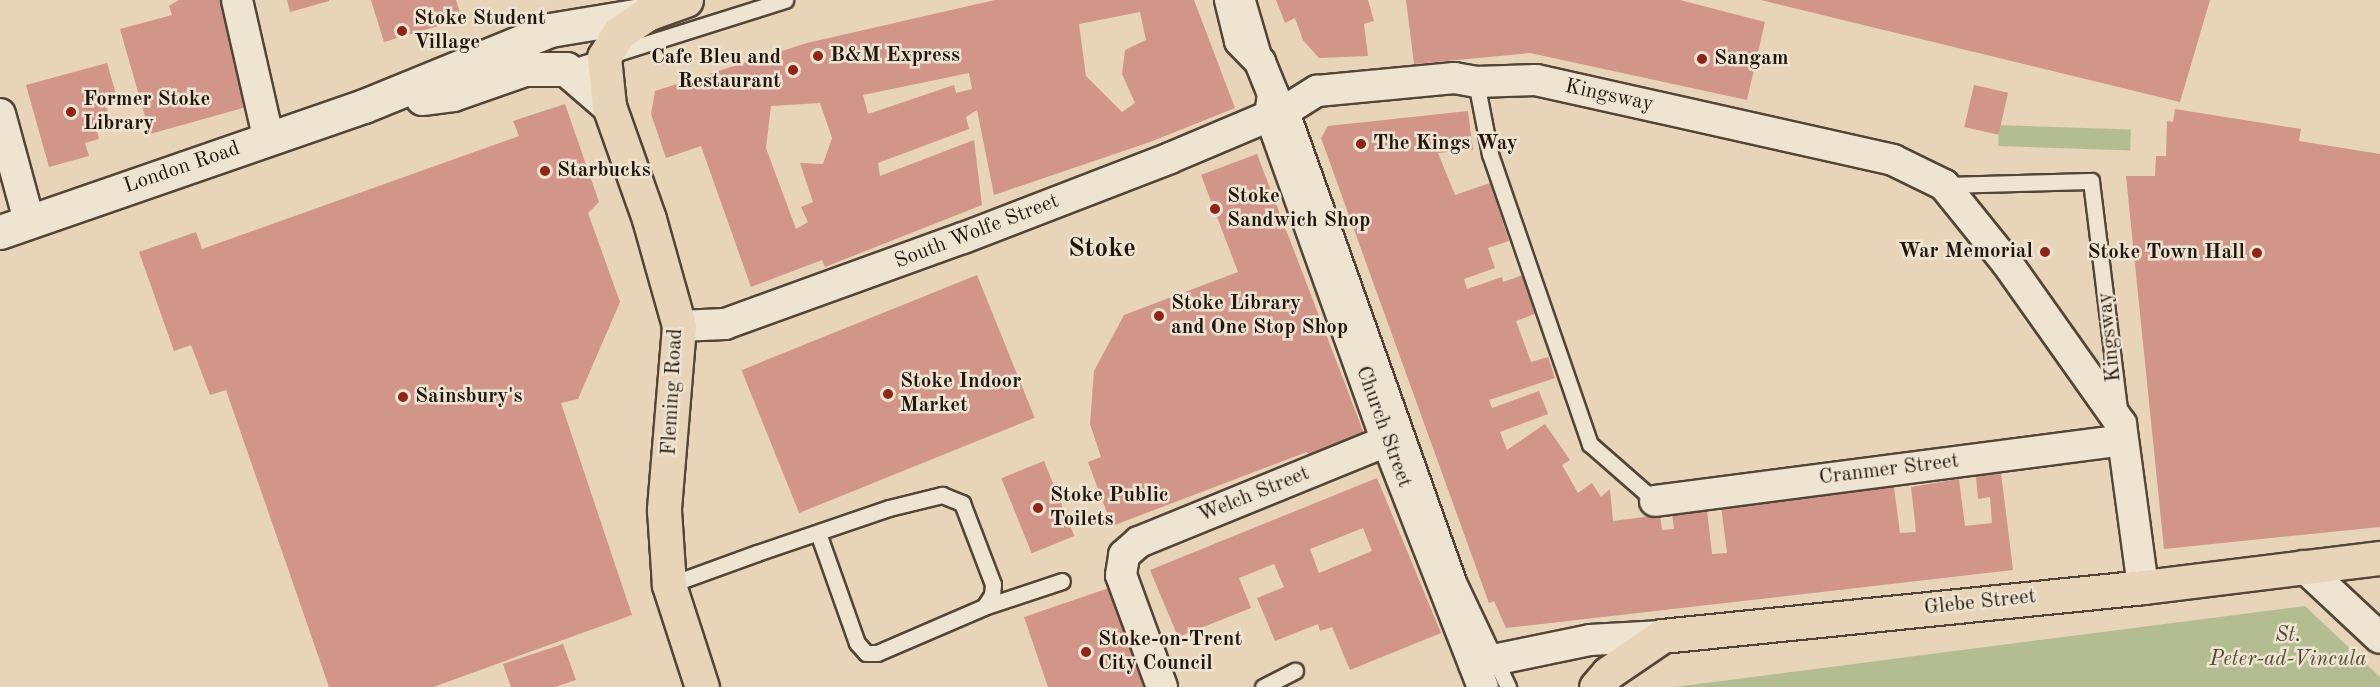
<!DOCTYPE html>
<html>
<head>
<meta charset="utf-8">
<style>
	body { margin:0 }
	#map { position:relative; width:2380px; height:687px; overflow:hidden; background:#e7d4b9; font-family:"Old Standard TT",serif }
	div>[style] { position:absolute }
	.green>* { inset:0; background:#b3bd91; transform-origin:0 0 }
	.building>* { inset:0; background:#d19589; transform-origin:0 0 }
	.roads { filter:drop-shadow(2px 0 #524537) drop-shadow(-2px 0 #524537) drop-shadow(0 2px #524537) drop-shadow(0 -2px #524537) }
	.lane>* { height:15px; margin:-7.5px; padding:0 7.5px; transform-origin:7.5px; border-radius:7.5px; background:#efe3d2 }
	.street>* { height:30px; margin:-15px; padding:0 15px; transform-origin:15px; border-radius:15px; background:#efe3d2 }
	.secondary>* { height:33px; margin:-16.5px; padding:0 16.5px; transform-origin:16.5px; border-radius:16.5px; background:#efe3d2 }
	.primary>* { height:33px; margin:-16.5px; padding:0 16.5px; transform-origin:16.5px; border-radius:16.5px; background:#e7d4b9 }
	.dots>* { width:16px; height:16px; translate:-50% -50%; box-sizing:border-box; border:3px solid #efe3d2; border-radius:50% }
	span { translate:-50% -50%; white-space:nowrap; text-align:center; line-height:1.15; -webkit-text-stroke:5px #efe3d2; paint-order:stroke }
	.poi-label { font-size:21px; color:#21150c; font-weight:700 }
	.left { translate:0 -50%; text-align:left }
	.right { translate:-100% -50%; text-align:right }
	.street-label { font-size:21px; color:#21150c }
	.park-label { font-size:21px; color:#4d4734; font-style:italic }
	.district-label { font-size:27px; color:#21150c; font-weight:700 }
</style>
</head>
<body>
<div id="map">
	<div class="green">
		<div style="left:1999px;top:125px;width:132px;height:21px;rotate:2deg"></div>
		<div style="clip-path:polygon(2305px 606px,2380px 677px,2380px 687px,1675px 687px)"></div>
	</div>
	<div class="building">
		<div style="clip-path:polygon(179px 0,220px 0,250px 106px,150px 134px,120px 29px,172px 15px,169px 6px)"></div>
		<div style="clip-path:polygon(287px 0,329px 0,329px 1px,290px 12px)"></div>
		<div style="clip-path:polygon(371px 0,456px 0,462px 19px,384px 42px)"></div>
		<div style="clip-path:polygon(evenodd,995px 0,1194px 0,1235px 108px,1150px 142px,994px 195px,977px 110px,966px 117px,969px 129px,878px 163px,880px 176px,974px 140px,982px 205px,825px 267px,822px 260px,751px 287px,701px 146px,666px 158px,651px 114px,655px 91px,807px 43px,995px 0,1140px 12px,1146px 40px,1125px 50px,1122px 74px,1135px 103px,1122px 112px,1086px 76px,1079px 24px,1140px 12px,995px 0,969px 73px,972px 89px,956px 93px,954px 85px,868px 114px,863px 95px,969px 73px,995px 0,820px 103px,832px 138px,823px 164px,800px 163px,813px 202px,801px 207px,808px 222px,796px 229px,766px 148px,771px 106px,820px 103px)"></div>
		<div style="clip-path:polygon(1276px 0,1368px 0,1374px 21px,1364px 24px,1368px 56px,1319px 58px,1303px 40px,1295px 18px,1285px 23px)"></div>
		<div style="clip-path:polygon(1406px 0,1680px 0,1765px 22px,1747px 100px,1530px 53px,1414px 64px)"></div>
		<div style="clip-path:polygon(1761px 0,2210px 0,2180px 102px)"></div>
		<div style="clip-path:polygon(107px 63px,118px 101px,106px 105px,110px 119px,95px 123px,99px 139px,85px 143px,89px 156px,49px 167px,26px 85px)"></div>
		<div style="left:1974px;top:85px;width:35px;height:43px;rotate:13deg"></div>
		<div style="clip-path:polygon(565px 104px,599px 202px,588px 213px,620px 302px,578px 399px,561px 403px,632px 615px,433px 687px,329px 687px,226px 390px,210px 395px,191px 345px,174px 351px,139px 252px,196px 232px,202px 249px,519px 136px,513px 121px)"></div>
		<div style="clip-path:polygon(2175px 109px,2301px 129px,2299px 141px,2380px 154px,2380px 527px,2164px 549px,2126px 176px,2155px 176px,2156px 156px,2166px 156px,2167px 121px,2173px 122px)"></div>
		<div style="clip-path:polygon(1468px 111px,1473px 150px,1438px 153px,1455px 195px,1490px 183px,1509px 241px,1488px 248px,1495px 268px,1464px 279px,1467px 289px,1502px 277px,1503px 282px,1523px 275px,1537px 313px,1516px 321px,1531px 362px,1548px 357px,1555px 378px,1489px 400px,1492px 408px,1539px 391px,1548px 414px,1500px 432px,1507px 450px,1545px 424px,1570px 460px,1562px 465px,1578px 493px,1592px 483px,1601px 497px,1610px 489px,1613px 521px,1660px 515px,1662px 530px,1674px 529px,1672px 514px,1707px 510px,1712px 554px,1727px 553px,1721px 506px,1894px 487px,1900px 533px,1916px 532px,1911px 487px,1959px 479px,1965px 526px,1992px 523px,1990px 497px,1978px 499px,1976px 476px,2001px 473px,2013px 570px,1506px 628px,1494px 601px,1489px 603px,1321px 138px,1328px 126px)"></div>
		<div style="clip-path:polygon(1257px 154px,1365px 436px,1309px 457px,1307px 452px,1112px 526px,1088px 462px,1101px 457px,1090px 424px,1094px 371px,1124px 315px,1238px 272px,1201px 175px)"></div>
		<div style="left:977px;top:275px;width:154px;height:254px;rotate:68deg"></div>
		<div style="left:1044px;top:461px;width:81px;height:46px;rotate:68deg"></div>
		<div style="clip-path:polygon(evenodd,1377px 478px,1441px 633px,1350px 670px,1332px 627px,1320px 631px,1318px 624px,1275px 641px,1257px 598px,1284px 587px,1274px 564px,1239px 578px,1251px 608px,1178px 637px,1150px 570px,1377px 478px,1363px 528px,1372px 551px,1319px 573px,1310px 549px,1363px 528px)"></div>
		<div style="clip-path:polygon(1112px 587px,1150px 687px,1048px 687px,1024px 617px)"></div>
		<div style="clip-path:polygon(563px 644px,576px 680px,555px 687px,511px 687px,503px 664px)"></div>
	</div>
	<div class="roads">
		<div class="lane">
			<div style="left:1247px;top:0;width:60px;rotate:73.7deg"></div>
			<div style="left:566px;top:69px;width:230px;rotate:-17.5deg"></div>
			<div style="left:1476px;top:82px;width:73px;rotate:79deg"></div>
			<div style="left:1490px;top:154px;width:307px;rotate:71deg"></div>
			<div style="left:1590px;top:444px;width:86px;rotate:41.2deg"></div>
			<div style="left:1289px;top:105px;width:505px;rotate:70.45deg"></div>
			<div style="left:1458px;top:581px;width:117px;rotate:64.7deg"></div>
			<div style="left:1944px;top:185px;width:147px;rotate:-1.6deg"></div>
			<div style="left:2091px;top:181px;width:231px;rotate:83deg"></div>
			<div style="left:669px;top:585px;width:94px;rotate:-20deg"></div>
			<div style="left:757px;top:553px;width:139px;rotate:-18.8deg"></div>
			<div style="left:889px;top:508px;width:55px;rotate:-13.8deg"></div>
			<div style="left:942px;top:495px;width:22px;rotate:22deg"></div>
			<div style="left:962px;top:503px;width:87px;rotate:69.1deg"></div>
			<div style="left:993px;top:584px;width:11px;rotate:95deg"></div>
			<div style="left:992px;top:595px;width:14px;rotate:124deg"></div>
			<div style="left:984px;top:607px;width:116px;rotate:156.7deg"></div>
			<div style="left:877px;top:653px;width:11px;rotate:180deg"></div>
			<div style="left:866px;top:653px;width:13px;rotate:-132deg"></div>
			<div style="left:857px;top:643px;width:117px;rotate:-109.5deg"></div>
			<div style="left:984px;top:607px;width:82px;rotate:-18.4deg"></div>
			<div style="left:1263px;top:687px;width:36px;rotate:-27deg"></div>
		</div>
		<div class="street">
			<div style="left:237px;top:0;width:140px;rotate:77.2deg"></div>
			<div style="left:1230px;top:0;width:42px;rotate:76.3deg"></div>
			<div style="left:1240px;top:41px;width:29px;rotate:46deg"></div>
			<div style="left:1260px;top:62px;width:35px;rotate:68deg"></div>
			<div style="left:1273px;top:94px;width:21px;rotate:98deg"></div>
			<div style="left:1270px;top:115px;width:346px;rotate:70.3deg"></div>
			<div style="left:1387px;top:441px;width:264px;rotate:68.7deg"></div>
			<div style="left:0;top:114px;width:111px;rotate:74.8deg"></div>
			<div style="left:679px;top:326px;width:46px;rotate:-2.5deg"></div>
			<div style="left:725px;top:324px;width:253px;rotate:-19.9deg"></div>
			<div style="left:963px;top:238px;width:222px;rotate:-21.1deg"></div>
			<div style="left:1170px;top:158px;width:131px;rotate:-22.9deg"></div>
			<div style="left:1291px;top:107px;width:31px;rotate:-32deg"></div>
			<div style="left:1317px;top:91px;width:138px;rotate:-5.4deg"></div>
			<div style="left:1454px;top:78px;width:22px;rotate:10deg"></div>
			<div style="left:1476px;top:82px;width:60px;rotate:-1.9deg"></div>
			<div style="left:1536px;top:80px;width:366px;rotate:12.6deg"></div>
			<div style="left:1893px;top:160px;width:57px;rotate:26.1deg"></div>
			<div style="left:1944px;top:185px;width:100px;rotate:51.1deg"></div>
			<div style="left:2007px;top:263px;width:197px;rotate:54.7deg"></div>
			<div style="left:2121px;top:424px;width:164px;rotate:82.3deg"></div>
			<div style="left:1655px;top:501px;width:471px;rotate:-7.4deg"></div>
			<div style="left:2303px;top:566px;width:105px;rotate:43.1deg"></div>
			<div style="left:1474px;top:664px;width:118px;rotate:-11.7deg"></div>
			<div style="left:1590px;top:640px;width:72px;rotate:-3.2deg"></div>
			<div style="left:1162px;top:687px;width:119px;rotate:-110.1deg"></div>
			<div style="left:1121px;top:575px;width:20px;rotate:-81deg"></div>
			<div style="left:1124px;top:555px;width:20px;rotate:-41deg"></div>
			<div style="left:1139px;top:542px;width:268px;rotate:-22.2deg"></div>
		</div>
		<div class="secondary">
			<div style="left:422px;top:98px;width:31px;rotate:-7deg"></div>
			<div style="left:453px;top:94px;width:75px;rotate:-19.4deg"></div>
			<div style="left:524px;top:69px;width:42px"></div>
			<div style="left:566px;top:69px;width:57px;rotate:40.7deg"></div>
			<div style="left:0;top:232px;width:385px;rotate:-19.1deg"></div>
			<div style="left:364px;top:106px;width:201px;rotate:-22.2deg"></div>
			<div style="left:550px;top:30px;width:98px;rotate:-9.4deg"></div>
		</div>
		<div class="primary">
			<div style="left:686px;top:0;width:41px;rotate:160.3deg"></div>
			<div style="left:647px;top:14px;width:34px;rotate:146deg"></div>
			<div style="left:619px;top:33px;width:28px;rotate:122deg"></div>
			<div style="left:604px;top:57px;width:49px;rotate:84.2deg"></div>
			<div style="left:609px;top:106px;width:120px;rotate:70.5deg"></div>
			<div style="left:649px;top:219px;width:111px;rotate:74.3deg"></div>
			<div style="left:679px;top:326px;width:185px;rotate:94.7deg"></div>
			<div style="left:664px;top:510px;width:75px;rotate:86.2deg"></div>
			<div style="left:669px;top:585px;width:107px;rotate:72.1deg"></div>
			<div style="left:1596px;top:687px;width:18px;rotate:-49deg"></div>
			<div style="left:1608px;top:673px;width:65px;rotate:-34.4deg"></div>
			<div style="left:1662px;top:636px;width:483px;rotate:-5.8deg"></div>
			<div style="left:2143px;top:587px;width:239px;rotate:-7deg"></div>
		</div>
	</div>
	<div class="dots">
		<div style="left:402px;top:31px;background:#8f2418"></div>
		<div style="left:818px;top:56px;background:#8f2418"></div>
		<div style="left:1702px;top:59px;background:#8f2418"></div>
		<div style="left:793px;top:70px;background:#8f2418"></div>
		<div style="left:71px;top:112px;background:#8f2418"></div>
		<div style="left:1361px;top:144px;background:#8f2418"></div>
		<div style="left:545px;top:171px;background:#8f2418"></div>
		<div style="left:1215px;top:209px;background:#8f2418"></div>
		<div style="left:2045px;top:252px;background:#8f2418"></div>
		<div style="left:2257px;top:253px;background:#8f2418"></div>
		<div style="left:1159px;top:316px;background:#8f2418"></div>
		<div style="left:888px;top:394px;background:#8f2418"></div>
		<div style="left:403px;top:397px;background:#8f2418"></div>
		<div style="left:1038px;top:508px;background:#8f2418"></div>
		<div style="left:1086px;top:652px;background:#8f2418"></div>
	</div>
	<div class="poi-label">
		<span class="left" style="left:414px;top:31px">Stoke Student<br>Village</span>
		<span class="left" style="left:830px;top:56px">B&amp;M Express</span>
		<span class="right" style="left:781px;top:70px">Cafe Bleu and<br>Restaurant</span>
		<span class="left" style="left:1714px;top:59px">Sangam</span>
		<span class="left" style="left:83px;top:112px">Former Stoke<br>Library</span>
		<span class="left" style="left:1373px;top:144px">The Kings Way</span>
		<span class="left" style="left:557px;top:171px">Starbucks</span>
		<span class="left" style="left:1227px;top:209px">Stoke<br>Sandwich Shop</span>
		<span class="right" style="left:2033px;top:252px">War Memorial</span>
		<span class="right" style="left:2245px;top:253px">Stoke Town Hall</span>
		<span class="left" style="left:1171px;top:316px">Stoke Library<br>and One Stop Shop</span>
		<span class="left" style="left:900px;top:394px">Stoke Indoor<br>Market</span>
		<span class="left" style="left:415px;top:397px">Sainsbury's</span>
		<span class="left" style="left:1050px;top:508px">Stoke Public<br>Toilets</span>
		<span class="left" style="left:1098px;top:652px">Stoke-on-Trent<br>City Council</span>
	</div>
	<div class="street-label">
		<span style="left:1609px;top:96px;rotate:12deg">Kingsway</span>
		<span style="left:182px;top:168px;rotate:-19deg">London Road</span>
		<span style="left:977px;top:232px;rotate:-21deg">South Wolfe Street</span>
		<span style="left:2110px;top:337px;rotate:-96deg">Kingsway</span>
		<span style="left:673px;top:392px;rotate:-87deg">Fleming Road</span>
		<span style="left:1383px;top:427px;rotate:70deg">Church Street</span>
		<span style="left:1889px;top:470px;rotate:-7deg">Cranmer Street</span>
		<span style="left:1254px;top:495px;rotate:-22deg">Welch Street</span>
		<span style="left:1980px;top:603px;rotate:-6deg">Glebe Street</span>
	</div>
	<div class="park-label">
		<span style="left:2288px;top:648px">St.<br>Peter-ad-Vincula</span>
	</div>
	<div class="district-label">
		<span style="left:1102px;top:249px">Stoke</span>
	</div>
</div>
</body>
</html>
